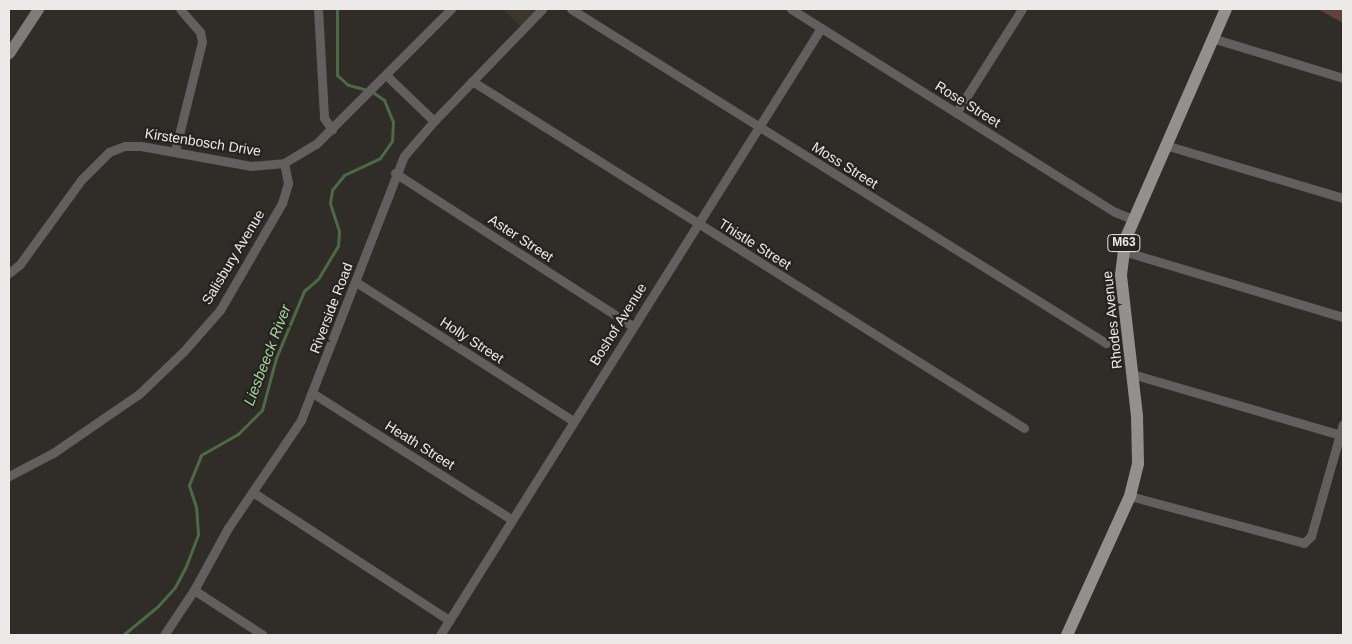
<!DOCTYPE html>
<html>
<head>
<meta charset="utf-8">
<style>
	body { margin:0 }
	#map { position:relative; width:1352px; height:644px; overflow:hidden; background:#302d29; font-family:Arial,sans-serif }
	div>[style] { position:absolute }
	.built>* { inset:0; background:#3c372d }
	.green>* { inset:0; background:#60423d }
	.stream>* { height:3px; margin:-1.5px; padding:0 1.5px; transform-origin:1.5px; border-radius:1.5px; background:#4c6a46 }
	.street>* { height:9px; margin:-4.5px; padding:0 4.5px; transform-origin:4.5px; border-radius:4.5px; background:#625f5e }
	.secondary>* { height:11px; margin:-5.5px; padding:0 5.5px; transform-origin:5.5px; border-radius:5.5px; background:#7e7b79 }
	.primary>* { height:12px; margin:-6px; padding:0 6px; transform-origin:6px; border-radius:6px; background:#94908d }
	span { translate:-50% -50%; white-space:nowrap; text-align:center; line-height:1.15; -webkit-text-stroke:4.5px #262420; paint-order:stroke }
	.shield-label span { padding:1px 4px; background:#262420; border:1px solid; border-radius:4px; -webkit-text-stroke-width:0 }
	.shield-label { font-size:12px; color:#eceae8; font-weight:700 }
	.street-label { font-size:14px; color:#eceae8 }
	.water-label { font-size:15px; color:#a6d79c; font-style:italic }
	.frame { position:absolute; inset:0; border:10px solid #eceae8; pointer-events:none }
</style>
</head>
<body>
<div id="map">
	<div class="built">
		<div style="clip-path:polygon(503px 9px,542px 9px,523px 29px)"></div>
	</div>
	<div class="green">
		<div style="clip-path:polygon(1315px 9px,1343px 9px,1343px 23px,1318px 9px)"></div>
	</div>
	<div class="stream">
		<div style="left:123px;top:635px;width:45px;rotate:-39.6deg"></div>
		<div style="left:158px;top:606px;width:25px;rotate:-48deg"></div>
		<div style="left:175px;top:587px;width:24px;rotate:-62deg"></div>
		<div style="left:186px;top:566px;width:34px;rotate:-69deg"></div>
		<div style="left:198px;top:534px;width:27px;rotate:-94deg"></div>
		<div style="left:196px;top:507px;width:23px;rotate:-108deg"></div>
		<div style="left:189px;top:485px;width:32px;rotate:-68deg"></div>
		<div style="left:201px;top:455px;width:43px;rotate:-29.6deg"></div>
		<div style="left:238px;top:434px;width:34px;rotate:-45deg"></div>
		<div style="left:262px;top:410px;width:54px;rotate:-74.9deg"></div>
		<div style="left:276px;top:358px;width:73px;rotate:-67.3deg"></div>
		<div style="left:304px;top:291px;width:18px;rotate:-41deg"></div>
		<div style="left:318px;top:279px;width:39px;rotate:-59deg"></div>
		<div style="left:338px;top:246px;width:15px;rotate:-86deg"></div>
		<div style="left:339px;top:231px;width:29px;rotate:-108deg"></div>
		<div style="left:330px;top:203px;width:13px;rotate:-81deg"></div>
		<div style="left:332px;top:190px;width:19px;rotate:-51deg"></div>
		<div style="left:344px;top:175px;width:40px;rotate:-25deg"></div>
		<div style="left:380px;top:158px;width:21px;rotate:-55deg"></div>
		<div style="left:392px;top:141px;width:19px;rotate:-87deg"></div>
		<div style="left:393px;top:122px;width:24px;rotate:-112deg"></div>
		<div style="left:384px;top:100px;width:16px;rotate:-145deg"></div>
		<div style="left:371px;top:91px;width:24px;rotate:-165deg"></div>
		<div style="left:348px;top:85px;width:15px;rotate:-138deg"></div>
		<div style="left:337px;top:75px;width:66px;rotate:-90deg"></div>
	</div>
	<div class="street">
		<div style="left:318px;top:9px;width:109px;rotate:86.8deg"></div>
		<div style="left:324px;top:118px;width:14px;rotate:54deg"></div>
		<div style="left:571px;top:9px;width:631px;rotate:31.98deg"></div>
		<div style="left:791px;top:9px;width:382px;rotate:32.1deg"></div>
		<div style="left:1115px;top:212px;width:18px;rotate:22deg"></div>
		<div style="left:1215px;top:39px;width:134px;rotate:16.9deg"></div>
		<div style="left:386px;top:75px;width:66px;rotate:43.8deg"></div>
		<div style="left:472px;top:81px;width:652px;rotate:32.15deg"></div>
		<div style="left:956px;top:113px;width:123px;rotate:-57.6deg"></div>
		<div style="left:1165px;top:145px;width:186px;rotate:16.6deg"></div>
		<div style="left:175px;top:151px;width:112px;rotate:-76.1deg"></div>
		<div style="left:202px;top:42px;width:10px;rotate:-101deg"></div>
		<div style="left:200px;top:32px;width:30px;rotate:-131deg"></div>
		<div style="left:395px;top:173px;width:282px;rotate:32.8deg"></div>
		<div style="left:1123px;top:251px;width:230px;rotate:16.7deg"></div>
		<div style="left:9px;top:273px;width:14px;rotate:-39deg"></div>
		<div style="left:20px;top:264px;width:104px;rotate:-54deg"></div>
		<div style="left:81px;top:180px;width:40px;rotate:-45deg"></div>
		<div style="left:109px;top:152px;width:17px;rotate:-21deg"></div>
		<div style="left:125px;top:146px;width:16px"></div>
		<div style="left:141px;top:146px;width:112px;rotate:10.3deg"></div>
		<div style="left:251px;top:166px;width:33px;rotate:-5deg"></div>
		<div style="left:284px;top:163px;width:37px;rotate:-31deg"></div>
		<div style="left:316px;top:144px;width:191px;rotate:-45deg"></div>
		<div style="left:356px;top:282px;width:258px;rotate:32.6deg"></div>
		<div style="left:1132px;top:374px;width:217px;rotate:16.3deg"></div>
		<div style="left:314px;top:394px;width:233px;rotate:32.4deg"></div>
		<div style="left:9px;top:476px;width:50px;rotate:-27.6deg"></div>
		<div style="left:53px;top:453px;width:104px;rotate:-34.5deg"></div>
		<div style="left:139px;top:394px;width:61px;rotate:-43.7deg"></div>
		<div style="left:183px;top:352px;width:56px;rotate:-48.6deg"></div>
		<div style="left:220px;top:310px;width:124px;rotate:-59.9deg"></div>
		<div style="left:282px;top:203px;width:21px;rotate:-73deg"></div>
		<div style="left:288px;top:183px;width:20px;rotate:-101deg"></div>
		<div style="left:254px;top:493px;width:233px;rotate:33.1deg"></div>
		<div style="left:1130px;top:496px;width:180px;rotate:15.1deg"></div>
		<div style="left:1304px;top:543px;width:10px;rotate:-45deg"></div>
		<div style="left:1311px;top:536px;width:116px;rotate:-74.1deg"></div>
		<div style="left:194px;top:590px;width:82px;rotate:33.1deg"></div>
		<div style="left:164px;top:635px;width:54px;rotate:-56.3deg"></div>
		<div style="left:194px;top:590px;width:71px;rotate:-61.3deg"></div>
		<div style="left:228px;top:528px;width:130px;rotate:-55.9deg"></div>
		<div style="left:301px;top:420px;width:283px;rotate:-68.7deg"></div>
		<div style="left:404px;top:156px;width:46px;rotate:-49.4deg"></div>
		<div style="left:434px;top:121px;width:156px;rotate:-46deg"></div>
		<div style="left:440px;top:635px;width:717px;rotate:-57.88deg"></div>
	</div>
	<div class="secondary">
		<div style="left:9px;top:53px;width:53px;rotate:-56.6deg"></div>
	</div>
	<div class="primary">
		<div style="left:1067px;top:635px;width:153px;rotate:-65.6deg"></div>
		<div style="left:1130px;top:496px;width:34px;rotate:-76deg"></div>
		<div style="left:1138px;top:463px;width:47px;rotate:-91.2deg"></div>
		<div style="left:1137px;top:416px;width:142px;rotate:-96.5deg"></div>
		<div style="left:1121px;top:275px;width:35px;rotate:-83deg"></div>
		<div style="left:1125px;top:240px;width:252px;rotate:-66.4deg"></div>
	</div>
	<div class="shield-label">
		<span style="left:1124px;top:243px">M63</span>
	</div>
	<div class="street-label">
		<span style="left:968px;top:104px;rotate:32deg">Rose Street</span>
		<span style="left:203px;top:142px;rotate:9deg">Kirstenbosch Drive</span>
		<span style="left:845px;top:165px;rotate:32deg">Moss Street</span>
		<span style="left:521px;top:238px;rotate:33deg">Aster Street</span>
		<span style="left:755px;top:244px;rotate:32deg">Thistle Street</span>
		<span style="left:233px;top:257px;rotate:-59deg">Salisbury Avenue</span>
		<span style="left:331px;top:308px;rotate:-69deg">Riverside Road</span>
		<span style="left:1112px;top:320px;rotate:-96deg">Rhodes Avenue</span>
		<span style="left:618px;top:324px;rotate:-58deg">Boshof Avenue</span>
		<span style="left:472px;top:340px;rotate:33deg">Holly Street</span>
		<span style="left:420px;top:445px;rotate:32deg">Heath Street</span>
	</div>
	<div class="water-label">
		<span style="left:267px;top:355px;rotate:-69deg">Liesbeeck River</span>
	</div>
	<div class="frame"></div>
</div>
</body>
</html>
